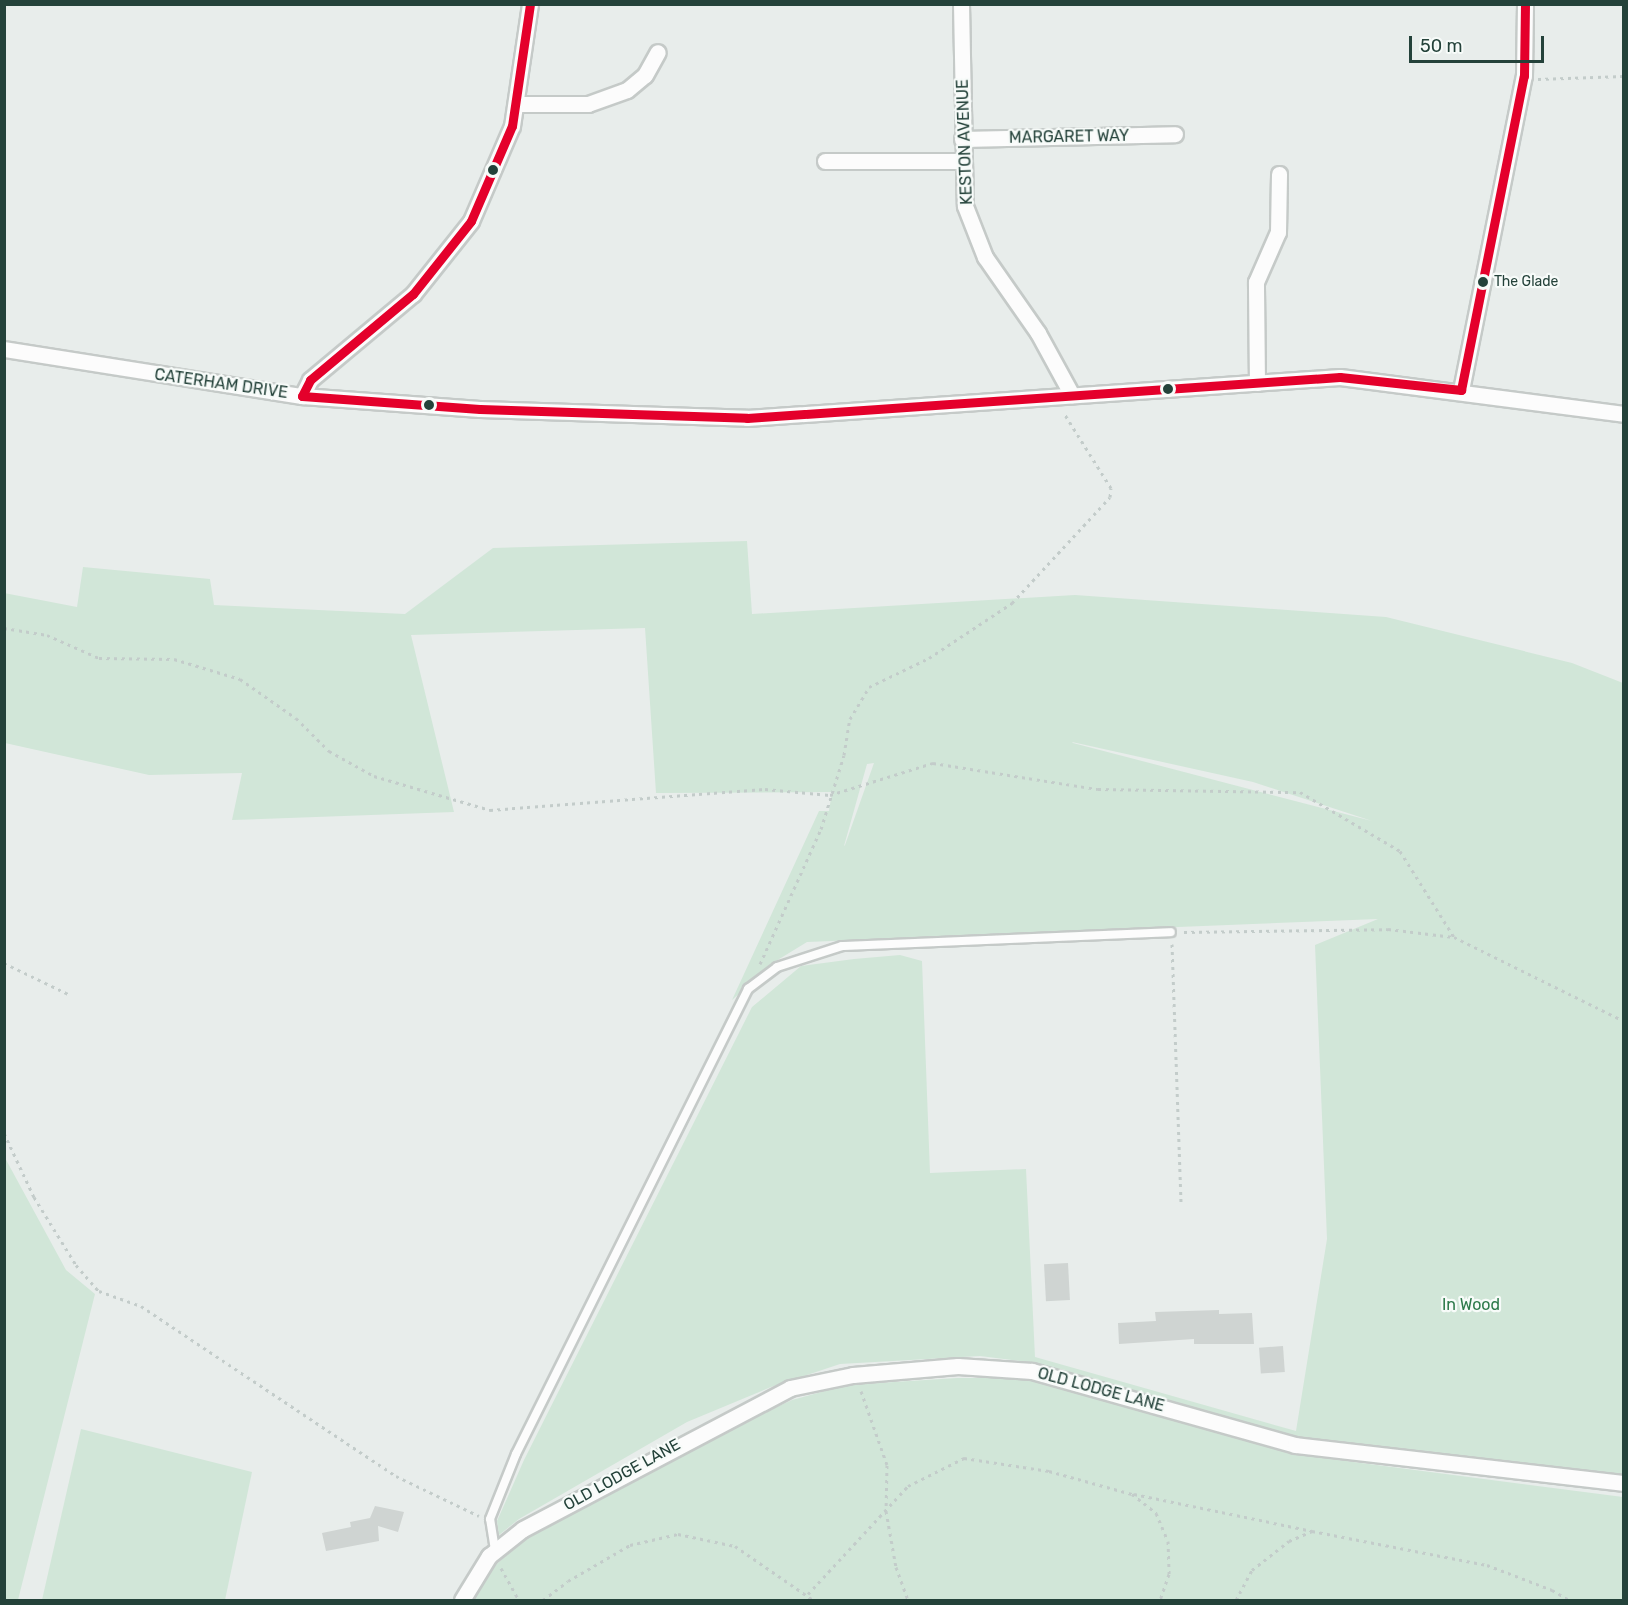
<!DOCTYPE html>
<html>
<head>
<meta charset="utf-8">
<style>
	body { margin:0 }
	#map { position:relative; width:1628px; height:1605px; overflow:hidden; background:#e8edeb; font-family:Rubik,sans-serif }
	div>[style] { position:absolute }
	.green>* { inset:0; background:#d1e6d8 }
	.building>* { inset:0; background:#cfd4d2; transform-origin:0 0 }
	.path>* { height:3px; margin-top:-1.5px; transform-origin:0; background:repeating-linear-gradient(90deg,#c3ccca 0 3px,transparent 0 7.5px) }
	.roads { filter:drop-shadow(2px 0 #c5cac8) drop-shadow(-2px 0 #c5cac8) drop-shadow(0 2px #c5cac8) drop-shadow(0 -2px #c5cac8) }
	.service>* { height:8px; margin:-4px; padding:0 4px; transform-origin:4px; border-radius:4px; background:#fcfcfc }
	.minor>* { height:15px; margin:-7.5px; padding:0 7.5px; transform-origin:7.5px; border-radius:7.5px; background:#fcfcfc }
	.bus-1>* { height:9px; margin:-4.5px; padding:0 4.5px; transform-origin:4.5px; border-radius:4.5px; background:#e4002b }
	.dots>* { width:16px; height:16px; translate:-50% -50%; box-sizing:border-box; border:3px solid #f7fbf9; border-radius:50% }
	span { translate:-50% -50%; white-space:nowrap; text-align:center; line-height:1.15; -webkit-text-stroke:4.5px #f7fbf9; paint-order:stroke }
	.bus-label { font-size:14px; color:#24423a }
	.left { translate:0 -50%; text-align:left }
	.street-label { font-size:16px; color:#24423a }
	.park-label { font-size:16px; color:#2d7a4b }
	.frame { position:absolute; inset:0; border:6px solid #24423a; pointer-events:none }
	.scale { position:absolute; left:1409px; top:36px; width:135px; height:27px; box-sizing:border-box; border:3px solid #24423a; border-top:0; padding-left:8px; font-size:18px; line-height:21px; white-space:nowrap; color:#24423a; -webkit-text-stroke:4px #f7fbf9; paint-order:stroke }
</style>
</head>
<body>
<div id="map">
	<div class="green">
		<div style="clip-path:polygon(evenodd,747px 541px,752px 614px,1075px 595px,1386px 617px,1572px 663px,1623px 683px,1623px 1475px,1297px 1440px,1028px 1362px,980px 1356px,840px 1364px,771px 1387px,687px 1422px,519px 1519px,499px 1535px,497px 1521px,524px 1460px,752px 1007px,801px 966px,854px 959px,900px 955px,922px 961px,930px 1173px,1026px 1169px,1035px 1357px,1296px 1431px,1327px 1239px,1315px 945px,1378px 919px,807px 942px,776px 961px,732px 1000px,819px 811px,829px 811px,832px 792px,656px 793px,645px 628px,411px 635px,454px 812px,232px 820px,242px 773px,149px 775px,5px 743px,4px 593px,77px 607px,83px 567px,210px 579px,214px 605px,405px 614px,493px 548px,747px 541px,1072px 742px,1253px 782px,1372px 821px,1073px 743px,1072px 742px,747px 541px,874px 763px,845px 845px,844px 846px,867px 764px,874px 763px)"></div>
		<div style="clip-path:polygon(4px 1156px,66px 1270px,95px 1294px,18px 1600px,4px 1600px)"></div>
		<div style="clip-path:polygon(957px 1378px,1026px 1378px,1300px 1455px,1623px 1497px,1623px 1600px,472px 1600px,492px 1568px,531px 1534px,644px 1468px,792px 1400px,847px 1385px)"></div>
		<div style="clip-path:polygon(81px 1429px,252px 1472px,225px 1600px,42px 1600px)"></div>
	</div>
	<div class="building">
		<div style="left:1068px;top:1263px;width:37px;height:24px;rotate:87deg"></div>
		<div style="clip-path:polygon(1219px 1310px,1219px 1314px,1252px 1313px,1254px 1344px,1194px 1344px,1194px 1339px,1119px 1344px,1118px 1323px,1156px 1321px,1155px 1312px)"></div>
		<div style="left:1283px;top:1346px;width:26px;height:24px;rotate:86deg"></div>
		<div style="clip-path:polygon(375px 1506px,404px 1512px,398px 1532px,378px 1526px,379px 1541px,326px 1551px,322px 1533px,351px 1527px,350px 1522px,370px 1518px)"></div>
	</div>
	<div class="path">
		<div style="left:1538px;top:79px;width:86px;rotate:-2deg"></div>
		<div style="left:4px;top:628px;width:44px;rotate:9.2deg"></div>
		<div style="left:47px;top:635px;width:57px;rotate:23.9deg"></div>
		<div style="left:99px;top:658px;width:75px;rotate:0.8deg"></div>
		<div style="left:174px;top:659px;width:69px;rotate:16.9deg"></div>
		<div style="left:240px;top:679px;width:68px;rotate:34.9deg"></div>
		<div style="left:296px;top:718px;width:47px;rotate:45deg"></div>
		<div style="left:329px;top:751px;width:51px;rotate:29.1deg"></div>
		<div style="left:374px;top:776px;width:121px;rotate:16.3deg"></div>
		<div style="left:490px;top:810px;width:276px;rotate:-4.4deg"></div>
		<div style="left:765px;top:789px;width:65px;rotate:5.3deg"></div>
		<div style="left:830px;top:795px;width:108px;rotate:-17.3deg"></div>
		<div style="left:933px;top:763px;width:167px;rotate:9deg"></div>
		<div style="left:1098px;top:789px;width:202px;rotate:0.9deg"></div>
		<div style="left:1300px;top:792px;width:116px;rotate:30.5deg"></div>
		<div style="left:1400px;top:851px;width:102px;rotate:57.9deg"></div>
		<div style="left:1184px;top:932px;width:204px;rotate:-0.8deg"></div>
		<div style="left:1388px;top:929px;width:66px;rotate:6.9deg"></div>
		<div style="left:1454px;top:937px;width:190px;rotate:26.3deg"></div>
		<div style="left:1172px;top:944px;width:262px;rotate:88deg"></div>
		<div style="left:4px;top:963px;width:71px;rotate:25.8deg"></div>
		<div style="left:760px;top:964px;width:148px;rotate:-65.7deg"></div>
		<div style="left:821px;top:829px;width:77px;rotate:-72.7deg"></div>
		<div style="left:844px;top:755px;width:36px;rotate:-81deg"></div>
		<div style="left:850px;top:719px;width:37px;rotate:-59deg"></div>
		<div style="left:869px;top:687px;width:67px;rotate:-25.8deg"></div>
		<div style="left:929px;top:658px;width:100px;rotate:-33.5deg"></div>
		<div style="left:1012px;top:603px;width:144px;rotate:-47.2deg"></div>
		<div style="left:1110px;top:497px;width:9px;rotate:-84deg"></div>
		<div style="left:1111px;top:488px;width:89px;rotate:-122.1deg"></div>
		<div style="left:4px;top:1133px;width:71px;rotate:64.9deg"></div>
		<div style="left:34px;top:1197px;width:80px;rotate:58.3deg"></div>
		<div style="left:76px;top:1265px;width:35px;rotate:49deg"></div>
		<div style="left:99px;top:1291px;width:45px;rotate:19.7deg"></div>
		<div style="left:141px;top:1306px;width:306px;rotate:33.7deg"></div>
		<div style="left:396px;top:1476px;width:92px;rotate:25.7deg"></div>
		<div style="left:861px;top:1391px;width:78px;rotate:70.6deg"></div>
		<div style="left:887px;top:1465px;width:46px;rotate:91.2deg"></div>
		<div style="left:886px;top:1511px;width:57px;rotate:79.9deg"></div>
		<div style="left:896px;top:1567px;width:35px;rotate:70deg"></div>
		<div style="left:1134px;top:1494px;width:182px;rotate:11.7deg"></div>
		<div style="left:501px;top:1568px;width:37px;rotate:61deg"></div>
		<div style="left:808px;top:1594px;width:147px;rotate:-47.2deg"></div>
		<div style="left:908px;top:1486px;width:63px;rotate:-26.6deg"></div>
		<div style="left:964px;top:1458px;width:86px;rotate:8.7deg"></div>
		<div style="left:1049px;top:1471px;width:86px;rotate:15.5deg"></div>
		<div style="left:1132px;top:1494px;width:31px;rotate:38deg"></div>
		<div style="left:1156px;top:1513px;width:30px;rotate:67deg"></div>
		<div style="left:1168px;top:1541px;width:33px;rotate:88deg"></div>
		<div style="left:1169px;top:1574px;width:28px;rotate:109deg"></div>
		<div style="left:543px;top:1600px;width:31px;rotate:-37deg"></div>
		<div style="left:568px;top:1581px;width:72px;rotate:-30.1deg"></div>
		<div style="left:630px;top:1545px;width:49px;rotate:-12.9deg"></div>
		<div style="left:678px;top:1534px;width:58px;rotate:11.9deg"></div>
		<div style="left:735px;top:1546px;width:95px;rotate:34.7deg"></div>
		<div style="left:1236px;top:1600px;width:34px;rotate:-62deg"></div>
		<div style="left:1252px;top:1570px;width:47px;rotate:-38.1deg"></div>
		<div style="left:1289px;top:1541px;width:25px;rotate:-23deg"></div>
		<div style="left:1312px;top:1531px;width:178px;rotate:11deg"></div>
		<div style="left:1487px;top:1565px;width:70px;rotate:21deg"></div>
		<div style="left:1552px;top:1590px;width:20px;rotate:30deg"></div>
	</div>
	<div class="roads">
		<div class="service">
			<div style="left:495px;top:1550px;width:31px;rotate:-99deg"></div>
			<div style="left:490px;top:1519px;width:70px;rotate:-68.2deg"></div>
			<div style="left:516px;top:1454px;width:520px;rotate:-63.48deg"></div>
			<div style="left:748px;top:989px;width:36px;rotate:-37deg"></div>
			<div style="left:777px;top:967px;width:68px;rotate:-17.9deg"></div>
			<div style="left:842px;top:946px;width:329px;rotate:-2.4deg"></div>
		</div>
		<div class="minor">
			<div style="left:961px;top:4px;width:202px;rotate:88.9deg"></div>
			<div style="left:965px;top:206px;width:55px;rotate:68.6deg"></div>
			<div style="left:985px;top:257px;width:93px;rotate:55.1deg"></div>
			<div style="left:1038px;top:333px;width:71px;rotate:61.3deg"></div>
			<div style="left:516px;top:104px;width:72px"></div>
			<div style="left:588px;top:104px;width:41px;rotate:-19.7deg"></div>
			<div style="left:627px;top:90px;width:23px;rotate:-40deg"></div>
			<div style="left:645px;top:75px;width:26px;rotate:-61deg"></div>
			<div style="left:962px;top:139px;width:213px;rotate:-1.3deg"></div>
			<div style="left:825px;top:161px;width:139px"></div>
			<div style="left:4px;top:349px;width:302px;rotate:9deg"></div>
			<div style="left:302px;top:396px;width:178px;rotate:4.2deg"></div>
			<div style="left:480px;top:409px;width:267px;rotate:1.9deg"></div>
			<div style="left:747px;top:418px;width:594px;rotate:-3.96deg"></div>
			<div style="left:1340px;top:377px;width:286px;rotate:7.4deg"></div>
			<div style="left:1257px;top:383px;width:101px;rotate:-90.6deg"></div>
			<div style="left:1256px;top:282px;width:55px;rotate:-66.3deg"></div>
			<div style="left:1278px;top:232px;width:58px;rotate:-89deg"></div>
			<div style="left:1461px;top:390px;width:320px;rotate:-78.7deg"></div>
			<div style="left:1524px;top:76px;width:72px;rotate:-89.2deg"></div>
			<div style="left:302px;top:396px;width:18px;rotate:-63deg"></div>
			<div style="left:310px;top:380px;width:134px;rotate:-39.9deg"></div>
			<div style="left:413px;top:294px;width:93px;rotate:-51.5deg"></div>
			<div style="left:471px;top:221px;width:103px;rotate:-66.7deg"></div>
			<div style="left:512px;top:126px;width:123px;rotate:-81.6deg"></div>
			<div style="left:462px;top:1600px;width:52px;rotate:-58.5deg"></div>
			<div style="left:489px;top:1556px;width:43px;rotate:-38.5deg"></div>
			<div style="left:523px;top:1529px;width:302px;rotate:-27.8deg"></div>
			<div style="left:790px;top:1388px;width:64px;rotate:-11.7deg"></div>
			<div style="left:853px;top:1375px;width:105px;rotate:-4.9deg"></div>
			<div style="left:958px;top:1366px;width:74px;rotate:3.9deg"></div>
			<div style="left:1032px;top:1371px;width:273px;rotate:15.7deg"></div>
			<div style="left:1295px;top:1445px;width:331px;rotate:6.6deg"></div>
		</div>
	</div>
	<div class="bus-1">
		<div style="left:1461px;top:390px;width:320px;rotate:-78.7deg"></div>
		<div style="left:1524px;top:76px;width:72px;rotate:-89.2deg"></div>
		<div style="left:302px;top:396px;width:178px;rotate:4.2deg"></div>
		<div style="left:480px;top:409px;width:267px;rotate:1.9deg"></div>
		<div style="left:747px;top:418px;width:594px;rotate:-3.96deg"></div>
		<div style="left:1340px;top:377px;width:122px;rotate:6.1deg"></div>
		<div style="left:302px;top:396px;width:18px;rotate:-63deg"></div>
		<div style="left:310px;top:380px;width:134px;rotate:-39.9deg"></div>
		<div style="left:413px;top:294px;width:93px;rotate:-51.5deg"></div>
		<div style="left:471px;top:221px;width:103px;rotate:-66.7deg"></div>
		<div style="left:512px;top:126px;width:123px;rotate:-81.6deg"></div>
	</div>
	<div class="dots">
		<div style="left:493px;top:170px;background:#24423a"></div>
		<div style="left:1483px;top:282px;background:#24423a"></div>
		<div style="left:1168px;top:389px;background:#24423a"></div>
		<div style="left:429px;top:405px;background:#24423a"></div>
	</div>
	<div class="bus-label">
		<span class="left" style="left:1494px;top:282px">The Glade</span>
	</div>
	<div class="street-label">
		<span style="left:1069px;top:137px;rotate:-1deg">MARGARET WAY</span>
		<span style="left:965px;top:142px;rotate:-92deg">KESTON AVENUE</span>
		<span style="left:221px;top:384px;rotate:8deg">CATERHAM DRIVE</span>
		<span style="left:1101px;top:1390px;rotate:15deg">OLD LODGE LANE</span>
		<span style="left:622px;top:1475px;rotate:-29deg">OLD LODGE LANE</span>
	</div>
	<div class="park-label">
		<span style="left:1471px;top:1305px">In Wood</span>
	</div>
	<div class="frame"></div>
	<div class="scale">50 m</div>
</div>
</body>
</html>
